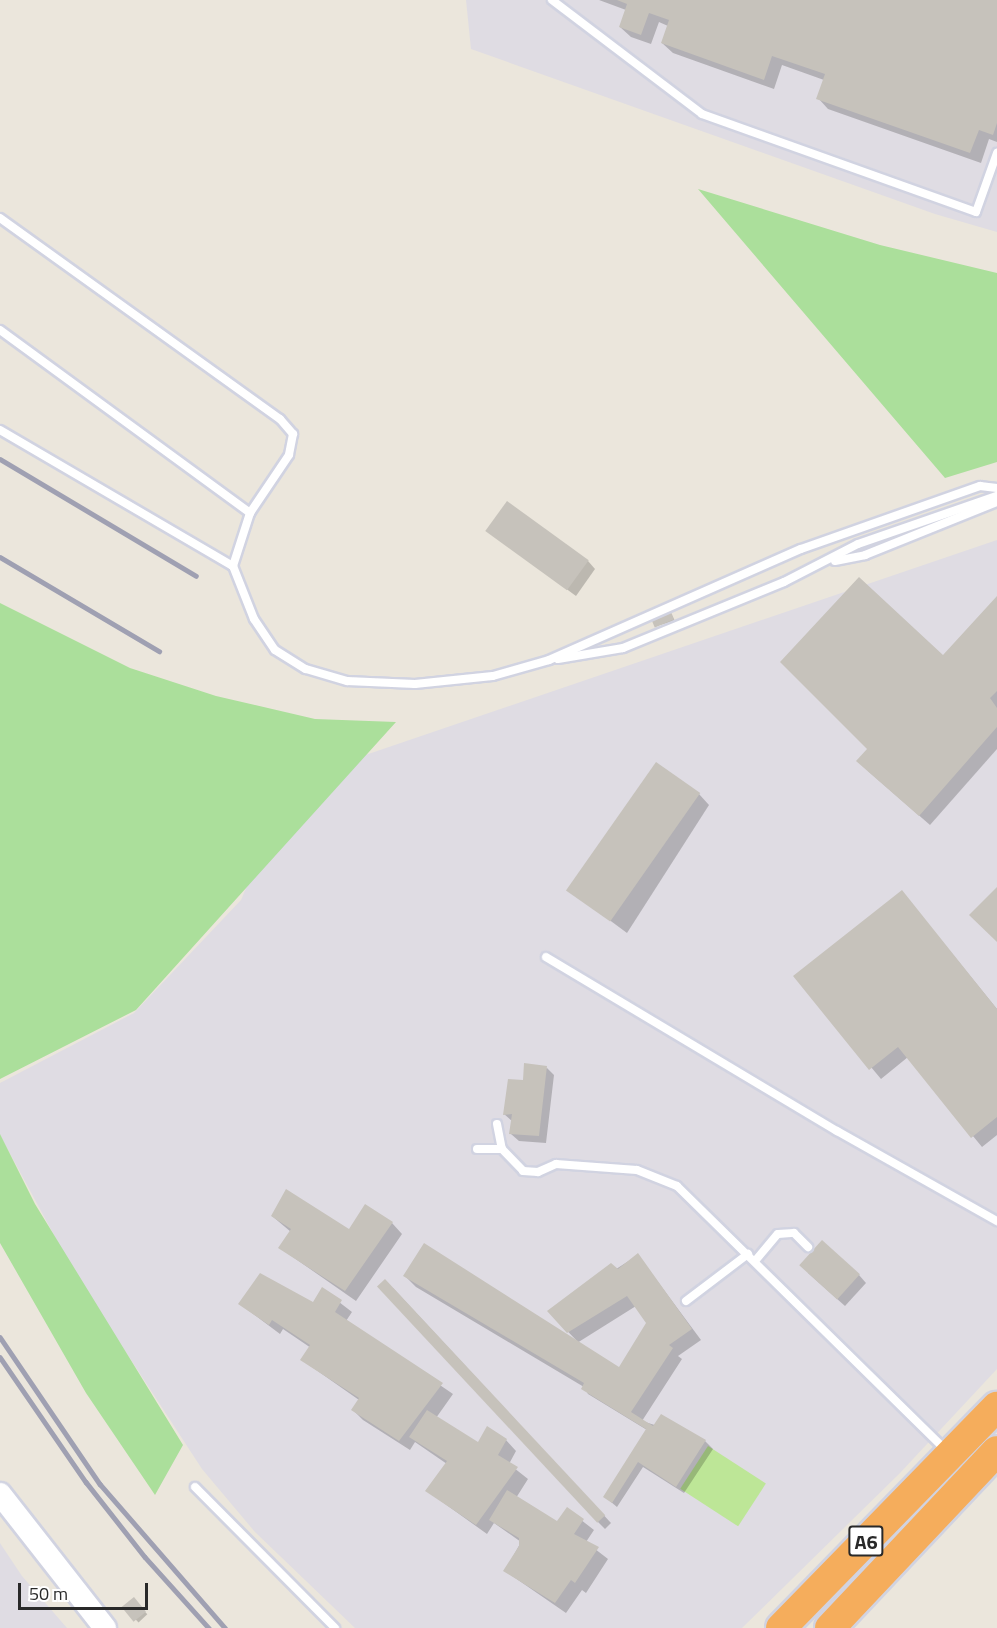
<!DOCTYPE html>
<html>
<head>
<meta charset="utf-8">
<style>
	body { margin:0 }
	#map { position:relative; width:997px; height:1628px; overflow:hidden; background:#ebe6dc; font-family:"Titillium Web",sans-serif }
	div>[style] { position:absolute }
	.industrial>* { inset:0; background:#dfdce3 }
	.green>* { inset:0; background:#abdf9b }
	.pitch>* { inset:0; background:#bde697; transform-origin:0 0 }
	.shadow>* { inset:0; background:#0003; transform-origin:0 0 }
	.building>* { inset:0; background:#c6c2bb; transform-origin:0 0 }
	.roads { filter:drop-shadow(2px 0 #d1d3e1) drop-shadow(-2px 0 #d1d3e1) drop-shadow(0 2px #d1d3e1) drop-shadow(0 -2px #d1d3e1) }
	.lane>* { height:8px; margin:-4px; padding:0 4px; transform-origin:4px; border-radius:4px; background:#fff }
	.secondary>* { height:22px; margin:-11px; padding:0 11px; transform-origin:11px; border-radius:11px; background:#fff }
	.highway>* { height:30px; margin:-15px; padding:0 15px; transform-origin:15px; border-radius:15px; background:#f5ad5c }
	.rail>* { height:4.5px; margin:-2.25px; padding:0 2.25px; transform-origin:2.25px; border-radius:2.25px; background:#9fa0b2 }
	span { translate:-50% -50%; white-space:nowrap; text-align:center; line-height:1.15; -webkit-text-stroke:4.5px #fff; paint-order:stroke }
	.shield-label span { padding:2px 4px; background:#fff; border:2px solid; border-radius:4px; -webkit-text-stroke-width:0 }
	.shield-label { font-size:20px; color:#292929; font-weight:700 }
	.scale { position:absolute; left:18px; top:1583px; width:130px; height:27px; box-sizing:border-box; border:3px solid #292929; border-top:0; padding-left:8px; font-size:18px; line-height:21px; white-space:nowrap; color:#292929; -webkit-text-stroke:4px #fff; paint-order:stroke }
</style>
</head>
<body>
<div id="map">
	<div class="industrial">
		<div style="clip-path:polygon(466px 0,997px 0,997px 232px,935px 214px,471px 49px)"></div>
		<div style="clip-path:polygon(997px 540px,997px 1369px,900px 1473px,742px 1628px,355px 1628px,255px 1532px,202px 1469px,75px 1274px,0 1135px,0 1083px,134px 1013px,241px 900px,292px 780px)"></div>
		<div style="clip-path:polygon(0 1543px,22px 1576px,67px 1628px,0 1628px)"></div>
	</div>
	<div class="green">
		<div style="clip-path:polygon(698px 189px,880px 245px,997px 273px,997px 462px,945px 478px)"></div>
		<div style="clip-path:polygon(0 603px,130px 668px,216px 696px,315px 719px,396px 722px,136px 1010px,0 1079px)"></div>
		<div style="clip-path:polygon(0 1134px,35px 1204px,183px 1445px,155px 1495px,86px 1393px,0 1243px)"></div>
	</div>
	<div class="pitch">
		<div style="left:708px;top:1446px;width:69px;height:51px;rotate:33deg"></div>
	</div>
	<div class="shadow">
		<div style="clip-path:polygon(599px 0,997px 0,997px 142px,989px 139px,981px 163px,828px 109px,818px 98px,824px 80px,782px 65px,774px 89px,673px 53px,662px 43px,668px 26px,659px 22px,651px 44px,631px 37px,620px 27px,626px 10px)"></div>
		<div style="clip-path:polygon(487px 531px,588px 561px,595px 569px,576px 596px)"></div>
		<div style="clip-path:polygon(997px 598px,997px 749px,930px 825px,868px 771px)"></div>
		<div style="clip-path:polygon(671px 614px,675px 621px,656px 626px)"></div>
		<div style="clip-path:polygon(699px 794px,709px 805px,627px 933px,573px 893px)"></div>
		<div style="clip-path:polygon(902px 892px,997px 1009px,997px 1135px,982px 1147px,908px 1057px,881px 1079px,795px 976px)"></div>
		<div style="clip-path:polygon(547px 1068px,554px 1075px,546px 1143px,519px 1141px,511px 1134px,513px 1122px,504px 1114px,524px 1082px)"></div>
		<div style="clip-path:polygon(272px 1216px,349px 1231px,392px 1223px,402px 1234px,356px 1301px,280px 1248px,291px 1232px)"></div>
		<div style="clip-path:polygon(evenodd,638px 1255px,701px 1340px,678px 1356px,682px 1359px,642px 1421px,705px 1441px,713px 1449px,684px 1493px,643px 1467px,617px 1507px,605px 1497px,647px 1430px,588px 1394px,584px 1387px,416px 1287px,405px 1276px,577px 1341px,549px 1312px,638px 1255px,636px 1306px,648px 1323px,619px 1370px,577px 1343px,636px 1306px)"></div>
		<div style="clip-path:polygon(808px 1273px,859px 1275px,866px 1283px,845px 1306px)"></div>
		<div style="clip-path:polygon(379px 1286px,393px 1288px,611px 1523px,605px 1529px,597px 1521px)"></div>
		<div style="clip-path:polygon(322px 1289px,352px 1312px,346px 1321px,453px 1394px,436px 1418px,478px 1444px,506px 1440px,516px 1451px,509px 1464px,528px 1479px,516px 1498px,557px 1523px,567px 1509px,594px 1530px,586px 1542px,608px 1559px,586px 1593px,582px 1590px,566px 1613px,505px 1571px,521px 1542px,494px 1523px,487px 1534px,427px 1491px,447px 1464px,415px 1442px,410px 1450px,363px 1420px,353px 1410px,359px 1400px,302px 1360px,311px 1348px,283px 1329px,280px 1334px,240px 1304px,314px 1304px)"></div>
		<div style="left:133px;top:1599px;width:21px;height:12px;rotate:47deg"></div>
	</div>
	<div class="building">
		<div style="clip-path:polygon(617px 0,997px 0,997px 123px,993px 135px,979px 130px,970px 153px,816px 99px,825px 74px,772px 56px,764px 80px,661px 43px,669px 20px,649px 13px,641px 35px,619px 27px,627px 4px)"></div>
		<div style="left:507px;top:501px;width:101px;height:37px;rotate:36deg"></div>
		<div style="clip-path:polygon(859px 577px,943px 655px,997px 596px,997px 691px,990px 698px,997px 708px,997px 727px,919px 816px,856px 761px,867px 749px,780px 662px)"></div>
		<div style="left:671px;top:612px;width:8px;height:21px;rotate:67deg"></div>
		<div style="left:656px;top:762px;width:54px;height:157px;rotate:35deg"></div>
		<div style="clip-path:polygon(997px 887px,997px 942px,969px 915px)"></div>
		<div style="clip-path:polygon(902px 890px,997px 1009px,997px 1117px,971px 1138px,898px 1047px,869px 1070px,793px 976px)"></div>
		<div style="clip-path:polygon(524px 1063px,547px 1066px,539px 1136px,509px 1134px,512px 1114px,503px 1115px,508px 1079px,523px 1080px)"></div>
		<div style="clip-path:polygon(286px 1189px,349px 1229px,365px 1204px,393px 1222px,345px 1291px,278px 1248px,291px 1229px,271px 1216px)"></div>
		<div style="left:822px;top:1240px;width:51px;height:34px;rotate:42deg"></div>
		<div style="clip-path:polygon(424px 1243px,619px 1367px,646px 1323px,627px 1296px,567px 1333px,547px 1311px,611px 1263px,618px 1269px,638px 1253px,692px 1329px,669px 1345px,673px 1348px,631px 1412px,653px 1426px,661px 1414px,706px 1440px,676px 1487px,638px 1462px,612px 1503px,603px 1497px,646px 1429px,581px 1389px,584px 1383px,403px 1276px)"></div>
		<div style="clip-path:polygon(260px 1273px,313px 1302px,322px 1287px,342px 1300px,335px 1312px,443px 1383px,399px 1441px,351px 1410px,359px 1398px,300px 1360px,310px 1345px,272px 1320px,269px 1325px,238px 1304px)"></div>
		<div style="left:385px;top:1279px;width:323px;height:11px;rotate:47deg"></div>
		<div style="clip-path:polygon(427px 1410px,478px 1442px,487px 1426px,507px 1439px,498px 1455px,518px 1467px,476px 1525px,425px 1491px,447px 1461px,409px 1437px)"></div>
		<div style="clip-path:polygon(507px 1490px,557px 1521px,567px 1507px,584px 1519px,574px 1534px,599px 1547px,575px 1583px,571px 1580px,555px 1603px,503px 1571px,519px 1546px,519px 1538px,489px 1520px)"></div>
		<div style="left:134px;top:1597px;width:19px;height:16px;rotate:51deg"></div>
	</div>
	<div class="roads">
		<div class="lane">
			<div style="left:552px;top:0;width:188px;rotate:37.2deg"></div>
			<div style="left:702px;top:114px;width:291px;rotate:19.7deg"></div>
			<div style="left:976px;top:212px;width:63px;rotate:-70.4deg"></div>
			<div style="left:0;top:218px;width:345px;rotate:35.7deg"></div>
			<div style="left:280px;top:419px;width:20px;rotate:49deg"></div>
			<div style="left:293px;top:434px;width:21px;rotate:101deg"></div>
			<div style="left:289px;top:455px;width:70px;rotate:123.9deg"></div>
			<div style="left:0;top:330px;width:310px;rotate:36.2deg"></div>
			<div style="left:250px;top:513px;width:56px;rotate:107.8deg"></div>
			<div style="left:0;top:430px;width:270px;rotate:30.3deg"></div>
			<div style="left:233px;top:566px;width:57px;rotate:68.4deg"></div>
			<div style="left:254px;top:619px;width:37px;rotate:56deg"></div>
			<div style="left:275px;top:650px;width:36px;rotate:32deg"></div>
			<div style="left:306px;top:669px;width:43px;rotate:16.3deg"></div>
			<div style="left:347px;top:681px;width:68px;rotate:2.5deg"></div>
			<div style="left:415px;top:684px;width:78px;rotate:-5.9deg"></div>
			<div style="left:493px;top:676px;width:58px;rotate:-15.9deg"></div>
			<div style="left:549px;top:660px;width:275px;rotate:-23.8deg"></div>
			<div style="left:801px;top:549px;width:190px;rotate:-19.4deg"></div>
			<div style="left:980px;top:486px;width:17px;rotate:7deg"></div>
			<div style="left:835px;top:561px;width:31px;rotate:-11deg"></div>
			<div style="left:865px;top:555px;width:142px;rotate:-21.9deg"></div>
			<div style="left:558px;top:659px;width:66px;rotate:-9.6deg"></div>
			<div style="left:623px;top:648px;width:174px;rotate:-22.3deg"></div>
			<div style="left:784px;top:582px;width:83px;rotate:-27.2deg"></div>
			<div style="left:858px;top:544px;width:147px;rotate:-19.1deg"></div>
			<div style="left:546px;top:957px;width:339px;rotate:30.9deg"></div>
			<div style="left:837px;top:1131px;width:184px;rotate:29.4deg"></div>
			<div style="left:497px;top:1124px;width:25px;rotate:79deg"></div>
			<div style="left:477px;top:1149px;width:25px"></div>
			<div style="left:502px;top:1149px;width:30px;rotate:46deg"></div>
			<div style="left:523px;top:1171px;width:15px;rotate:4deg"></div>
			<div style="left:538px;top:1172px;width:20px;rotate:-24deg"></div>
			<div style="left:556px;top:1164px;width:81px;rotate:4.2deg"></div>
			<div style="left:637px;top:1170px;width:43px;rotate:21.8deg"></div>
			<div style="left:677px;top:1186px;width:378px;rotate:44.5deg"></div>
			<div style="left:755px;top:1261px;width:35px;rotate:-50deg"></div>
			<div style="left:778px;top:1234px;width:16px;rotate:-4deg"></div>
			<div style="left:794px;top:1233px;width:20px;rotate:45deg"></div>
			<div style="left:686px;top:1301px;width:78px;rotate:-37.2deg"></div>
			<div style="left:195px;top:1487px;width:199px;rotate:45.2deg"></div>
		</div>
		<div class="secondary">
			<div style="left:0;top:1494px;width:170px;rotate:51.9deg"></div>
		</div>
		<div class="highway">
			<div style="left:781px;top:1628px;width:309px;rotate:-45.7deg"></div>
			<div style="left:830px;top:1628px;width:243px;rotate:-46.7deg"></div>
		</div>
	</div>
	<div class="rail">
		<div style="left:0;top:459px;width:228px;rotate:30.8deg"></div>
		<div style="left:0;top:557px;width:185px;rotate:30.6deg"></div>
		<div style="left:0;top:1337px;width:178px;rotate:55.8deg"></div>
		<div style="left:100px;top:1484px;width:191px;rotate:49deg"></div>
		<div style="left:0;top:1357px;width:152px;rotate:55.5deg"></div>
		<div style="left:86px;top:1482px;width:95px;rotate:51.8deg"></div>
		<div style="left:145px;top:1557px;width:96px;rotate:48deg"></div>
	</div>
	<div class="shield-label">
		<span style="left:866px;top:1541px">A6</span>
	</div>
	<div class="scale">50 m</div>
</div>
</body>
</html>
